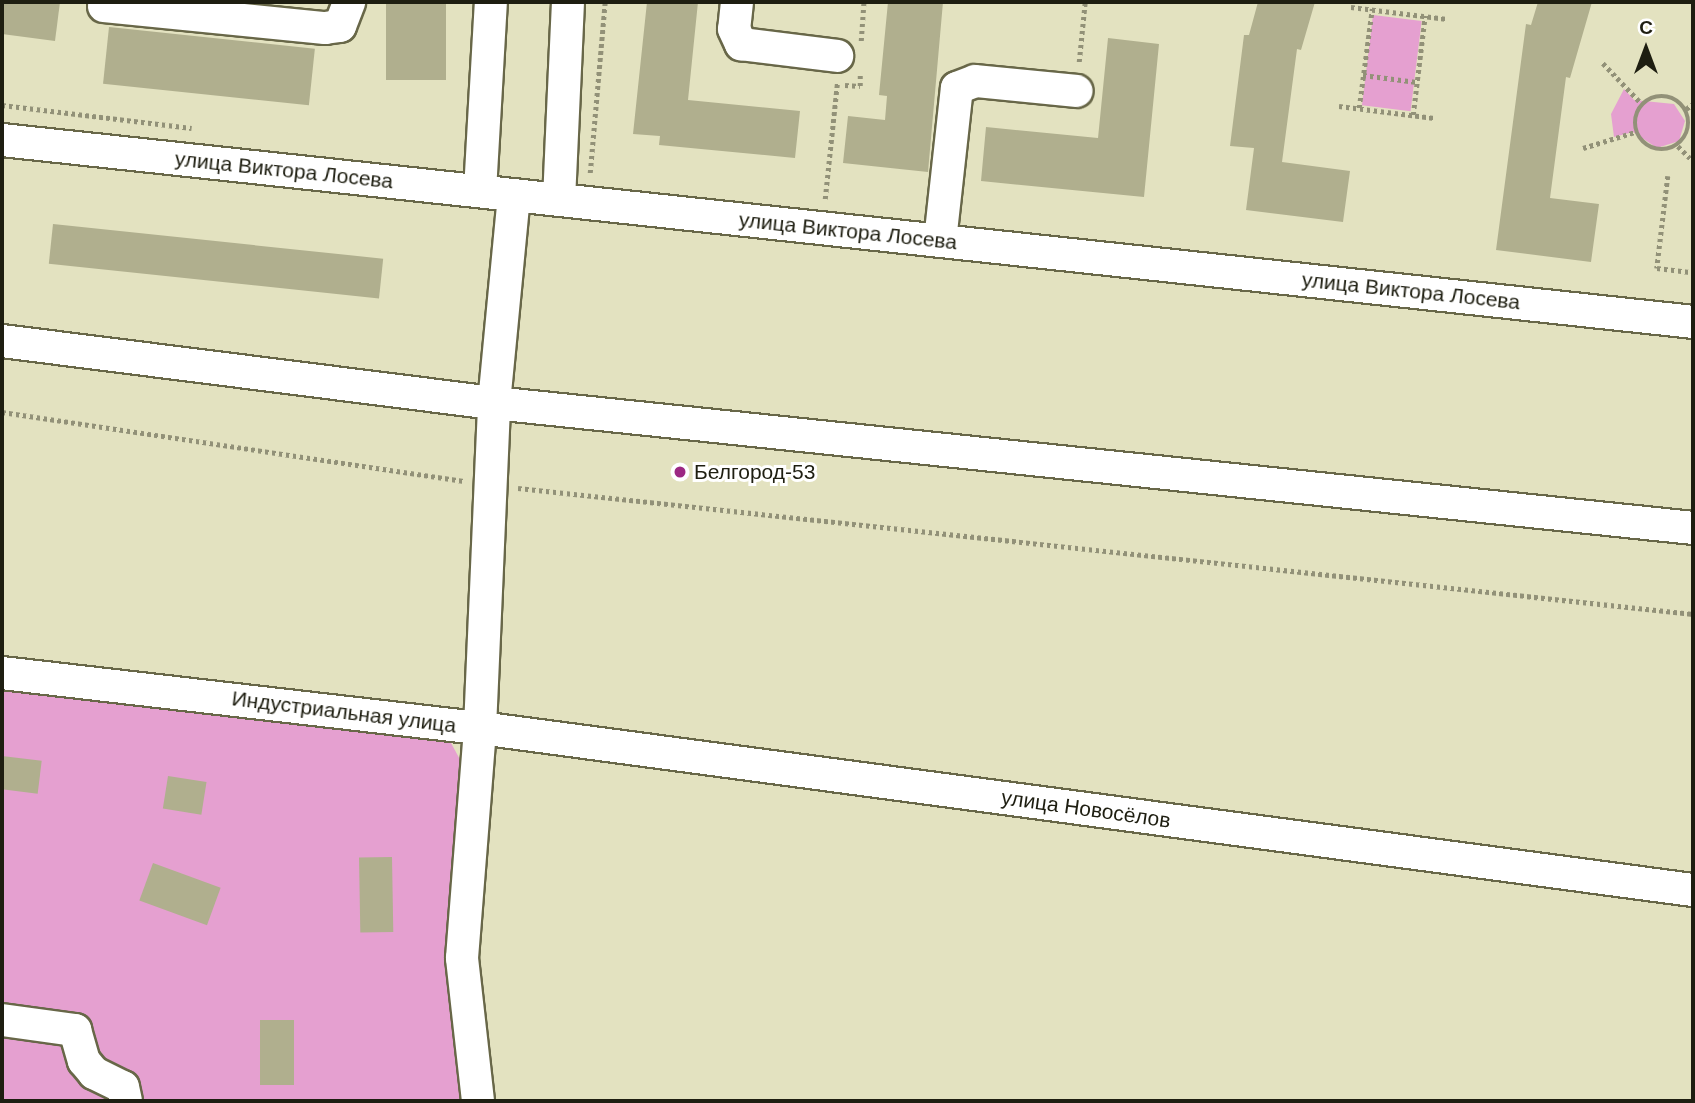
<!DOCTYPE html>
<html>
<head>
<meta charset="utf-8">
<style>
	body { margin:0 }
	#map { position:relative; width:1695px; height:1103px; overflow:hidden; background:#e3e2c0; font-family:Helvetica,sans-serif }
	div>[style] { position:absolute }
	.green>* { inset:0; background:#e5a0d0; transform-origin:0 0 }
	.building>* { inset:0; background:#b0af8e; transform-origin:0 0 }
	.path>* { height:4.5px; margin-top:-2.25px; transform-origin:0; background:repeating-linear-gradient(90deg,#929178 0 3.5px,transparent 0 7px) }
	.path>.ring { margin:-2.25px; padding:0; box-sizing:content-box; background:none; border:4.5px solid #929178; border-radius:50% }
	.roads { filter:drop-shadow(2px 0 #686748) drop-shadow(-2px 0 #686748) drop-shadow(0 2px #686748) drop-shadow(0 -2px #686748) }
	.minor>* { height:32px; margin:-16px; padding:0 16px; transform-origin:16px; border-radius:16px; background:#fff }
	.dots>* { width:19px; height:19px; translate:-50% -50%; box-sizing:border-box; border:4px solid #fff; border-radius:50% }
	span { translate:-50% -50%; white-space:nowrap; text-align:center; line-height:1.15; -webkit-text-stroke:6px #fff; paint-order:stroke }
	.street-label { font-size:21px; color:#1e1e11 }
	.poi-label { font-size:21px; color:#1e1e11 }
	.left { translate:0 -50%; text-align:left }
	.frame { position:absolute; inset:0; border:4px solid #1e1e11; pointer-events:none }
	.north { position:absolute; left:1611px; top:14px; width:70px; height:70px; -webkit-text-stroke:5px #fff; paint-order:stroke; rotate:0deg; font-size:19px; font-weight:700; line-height:28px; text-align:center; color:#1e1e11 }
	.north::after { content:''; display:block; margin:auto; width:24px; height:32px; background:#1e1e11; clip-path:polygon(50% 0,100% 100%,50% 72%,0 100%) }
</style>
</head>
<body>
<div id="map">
	<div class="green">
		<div style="left:1373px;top:15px;width:49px;height:91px;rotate:7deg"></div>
		<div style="clip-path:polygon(1624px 89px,1634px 100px,1674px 104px,1685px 121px,1679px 141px,1657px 148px,1633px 132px,1614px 137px,1611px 114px)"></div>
		<div style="clip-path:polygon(2px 687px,440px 737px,451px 743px,463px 765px,465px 1101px,2px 1101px)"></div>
	</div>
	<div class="building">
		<div style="clip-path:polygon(3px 2px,60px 2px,55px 41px,2px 34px)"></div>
		<div style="left:386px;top:2px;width:60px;height:78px"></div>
		<div style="clip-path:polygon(647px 2px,698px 2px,688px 100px,800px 111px,795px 158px,659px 145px,660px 136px,633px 134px)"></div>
		<div style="clip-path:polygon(888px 2px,943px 2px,928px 172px,843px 163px,848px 116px,885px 120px,887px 96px,879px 95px)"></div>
		<div style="clip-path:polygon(1258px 2px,1315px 2px,1301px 50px,1297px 49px,1282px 162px,1350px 171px,1343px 222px,1246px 210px,1254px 148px,1230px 146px,1244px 35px,1249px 35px)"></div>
		<div style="clip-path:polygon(1538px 2px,1592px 2px,1570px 78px,1566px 77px,1550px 198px,1599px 204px,1591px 262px,1496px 250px,1526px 24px,1531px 25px)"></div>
		<div style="left:109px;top:27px;width:207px;height:57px;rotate:6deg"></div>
		<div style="clip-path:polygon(1108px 38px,1159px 44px,1144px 197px,981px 181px,986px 127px,1098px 138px)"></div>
		<div style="left:53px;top:224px;width:332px;height:40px;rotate:6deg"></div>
		<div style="left:2px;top:756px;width:40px;height:33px;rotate:7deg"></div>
		<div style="left:168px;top:776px;width:39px;height:33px;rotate:9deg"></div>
		<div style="left:392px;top:857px;width:75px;height:33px;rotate:89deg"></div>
		<div style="left:153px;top:863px;width:72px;height:40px;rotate:20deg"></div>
		<div style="left:260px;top:1020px;width:34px;height:65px"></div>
	</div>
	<div class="path">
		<div style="left:1351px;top:7px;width:97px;rotate:7.1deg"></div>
		<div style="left:861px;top:41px;width:39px;rotate:-86deg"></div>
		<div style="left:1079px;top:62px;width:60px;rotate:-84.3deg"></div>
		<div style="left:1603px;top:63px;width:57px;rotate:46.4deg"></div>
		<div style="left:1363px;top:75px;width:54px;rotate:7.4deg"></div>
		<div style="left:845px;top:85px;width:15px;rotate:4deg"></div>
		<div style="left:860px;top:86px;width:12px;rotate:-90deg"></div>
		<div class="ring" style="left:1635px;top:96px;width:49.5px;height:49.5px"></div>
		<div style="left:2px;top:105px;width:191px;rotate:6.9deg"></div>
		<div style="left:1339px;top:106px;width:96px;rotate:7.2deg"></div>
		<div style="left:1359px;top:108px;width:100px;rotate:-82.5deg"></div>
		<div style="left:1686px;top:109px;width:9px;rotate:-36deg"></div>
		<div style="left:1413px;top:115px;width:100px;rotate:-83.1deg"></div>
		<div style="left:1678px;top:146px;width:21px;rotate:45deg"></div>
		<div style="left:1583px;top:148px;width:54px;rotate:-17.1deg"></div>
		<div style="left:590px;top:173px;width:172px;rotate:-85deg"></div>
		<div style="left:1668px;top:176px;width:93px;rotate:96.8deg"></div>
		<div style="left:1657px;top:268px;width:33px;rotate:7deg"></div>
		<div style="left:825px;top:199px;width:116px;rotate:-84deg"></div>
		<div style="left:2px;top:412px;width:467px;rotate:8.5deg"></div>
		<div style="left:518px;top:488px;width:1182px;rotate:6.12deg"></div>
	</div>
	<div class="roads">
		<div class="minor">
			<div style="left:737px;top:2px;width:27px;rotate:96deg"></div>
			<div style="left:734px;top:29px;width:17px;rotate:65deg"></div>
			<div style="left:741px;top:44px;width:97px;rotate:7.1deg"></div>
			<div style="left:104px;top:6px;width:222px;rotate:5.7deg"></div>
			<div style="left:325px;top:28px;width:15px;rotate:-8deg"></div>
			<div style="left:340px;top:26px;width:26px;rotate:-69deg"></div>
			<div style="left:2px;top:140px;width:1701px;rotate:6.14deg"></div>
			<div style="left:480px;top:191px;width:189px;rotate:-86.7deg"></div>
			<div style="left:559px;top:200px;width:198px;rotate:-87.4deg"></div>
			<div style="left:940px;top:241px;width:154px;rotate:-83.7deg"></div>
			<div style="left:957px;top:88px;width:19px;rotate:-21deg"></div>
			<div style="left:975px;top:81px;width:102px;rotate:5.6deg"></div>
			<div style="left:2px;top:341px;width:496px;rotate:7.2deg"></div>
			<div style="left:494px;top:403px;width:1205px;rotate:5.95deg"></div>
			<div style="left:2px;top:673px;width:481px;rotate:6.6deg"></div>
			<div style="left:480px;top:728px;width:1224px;rotate:7.61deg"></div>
			<div style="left:2px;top:1020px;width:74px;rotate:7.8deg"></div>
			<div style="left:75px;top:1030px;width:32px;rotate:74deg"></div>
			<div style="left:84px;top:1061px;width:16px;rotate:50deg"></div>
			<div style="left:94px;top:1073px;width:32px;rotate:26deg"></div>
			<div style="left:123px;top:1087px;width:14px;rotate:78deg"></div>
			<div style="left:478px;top:1101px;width:144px;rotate:-96.4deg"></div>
			<div style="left:462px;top:958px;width:231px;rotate:-85.5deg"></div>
			<div style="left:480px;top:728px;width:325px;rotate:-87.5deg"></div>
			<div style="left:494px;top:403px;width:209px;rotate:-84.5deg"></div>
		</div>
	</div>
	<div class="dots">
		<div style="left:680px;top:472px;background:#9c2883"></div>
	</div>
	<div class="street-label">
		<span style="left:284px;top:170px;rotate:6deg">улица Виктора Лосева</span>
		<span style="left:848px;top:231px;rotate:6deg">улица Виктора Лосева</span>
		<span style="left:1411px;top:291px;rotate:6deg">улица Виктора Лосева</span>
		<span style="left:344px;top:712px;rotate:7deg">Индустриальная улица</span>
		<span style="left:1086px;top:809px;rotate:8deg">улица Новосёлов</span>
	</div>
	<div class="poi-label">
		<span class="left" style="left:694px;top:472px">Белгород-53</span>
	</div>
	<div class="frame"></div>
	<div class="north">С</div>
</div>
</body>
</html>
